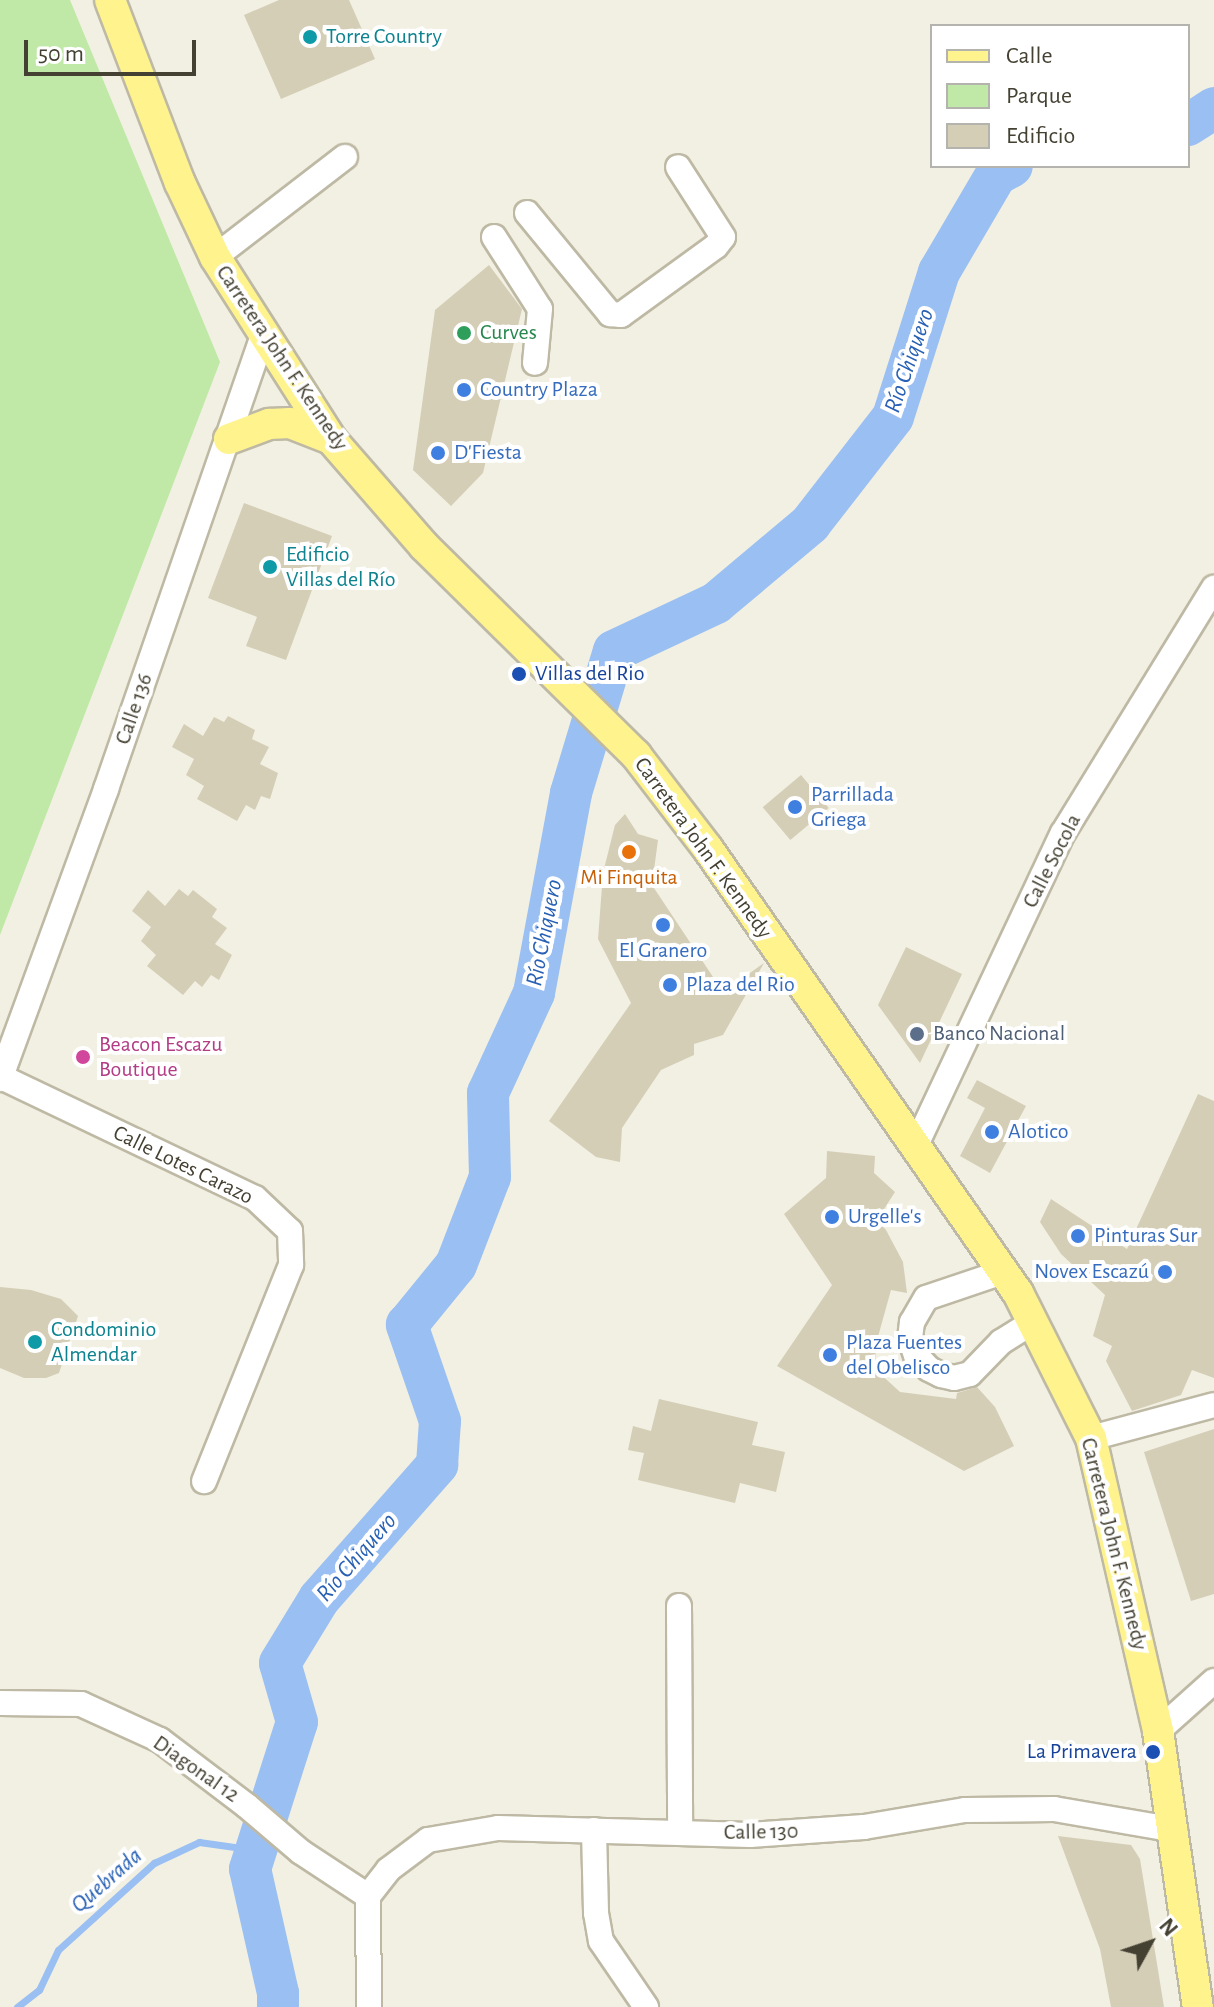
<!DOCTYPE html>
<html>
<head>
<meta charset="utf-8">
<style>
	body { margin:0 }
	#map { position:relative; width:1214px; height:2007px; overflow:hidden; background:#f2f0e2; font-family:"Alegreya Sans",sans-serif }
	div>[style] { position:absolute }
	.green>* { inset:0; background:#c0e9a8 }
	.stream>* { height:7px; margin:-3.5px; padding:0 3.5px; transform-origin:3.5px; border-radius:3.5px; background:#9abff3 }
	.river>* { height:42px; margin:-21px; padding:0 21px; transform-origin:21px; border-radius:21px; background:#9abff3 }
	.building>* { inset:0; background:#d4ceb7; transform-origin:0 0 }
	.roads { filter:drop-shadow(2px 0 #beb9a4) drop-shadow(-2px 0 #beb9a4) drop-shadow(0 2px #beb9a4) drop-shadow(0 -2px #beb9a4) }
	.minor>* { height:24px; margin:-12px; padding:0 12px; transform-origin:12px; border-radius:12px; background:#fff }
	.major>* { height:30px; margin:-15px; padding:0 15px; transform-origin:15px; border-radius:15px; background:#fff38e }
	.dots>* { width:22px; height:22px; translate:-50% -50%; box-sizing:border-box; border:4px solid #fff; border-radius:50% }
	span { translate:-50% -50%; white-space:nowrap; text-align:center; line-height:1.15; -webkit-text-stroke:8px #fff; paint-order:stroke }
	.culture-label { font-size:22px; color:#0d838f }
	.left { translate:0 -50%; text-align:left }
	.leisure-label { font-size:22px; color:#27864d }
	.street-label { font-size:22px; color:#444032 }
	.shop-label { font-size:22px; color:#366cbe }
	.right { translate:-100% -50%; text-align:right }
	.transit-label { font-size:22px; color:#164399 }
	.food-label { font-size:22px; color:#c56008 }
	.service-label { font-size:22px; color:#4e5e75 }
	.hotel-label { font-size:22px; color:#b23c85 }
	.water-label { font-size:24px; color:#2860b4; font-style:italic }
	.legend { position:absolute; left:930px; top:24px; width:260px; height:144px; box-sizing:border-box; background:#fff; border:2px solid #b4b3ad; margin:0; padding:10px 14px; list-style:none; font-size:24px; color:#444032 }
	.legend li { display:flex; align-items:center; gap:16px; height:40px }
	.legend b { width:40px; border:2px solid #b4b3ad }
	.north { position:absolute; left:1110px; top:1903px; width:80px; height:80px; -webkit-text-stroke:6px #fff; paint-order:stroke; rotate:50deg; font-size:22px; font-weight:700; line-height:32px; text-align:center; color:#444032 }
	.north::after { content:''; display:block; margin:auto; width:28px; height:36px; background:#444032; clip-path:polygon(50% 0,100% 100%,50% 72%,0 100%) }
	.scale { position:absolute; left:24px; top:40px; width:172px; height:36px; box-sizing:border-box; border:4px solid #444032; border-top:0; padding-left:10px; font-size:24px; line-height:28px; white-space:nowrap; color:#444032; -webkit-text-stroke:6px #fff; paint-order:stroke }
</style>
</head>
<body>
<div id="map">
	<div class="green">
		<div style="clip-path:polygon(0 0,70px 0,220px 362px,0 935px)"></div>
	</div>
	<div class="stream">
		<div style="left:17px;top:2007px;width:28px;rotate:-38deg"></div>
		<div style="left:39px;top:1990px;width:44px;rotate:-64.6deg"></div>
		<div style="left:58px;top:1950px;width:130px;rotate:-42.2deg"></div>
		<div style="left:154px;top:1863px;width:50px;rotate:-25deg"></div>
		<div style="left:199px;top:1842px;width:58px;rotate:8deg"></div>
	</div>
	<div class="river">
		<div style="left:1188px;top:125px;width:31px;rotate:-33deg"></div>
		<div style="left:278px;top:2007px;width:14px;rotate:-90deg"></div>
		<div style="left:278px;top:1993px;width:127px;rotate:-102.7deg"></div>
		<div style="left:250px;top:1869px;width:154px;rotate:-72.3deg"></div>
		<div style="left:297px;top:1722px;width:61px;rotate:-106.1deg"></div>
		<div style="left:280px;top:1663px;width:75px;rotate:-58.6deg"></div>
		<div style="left:319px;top:1599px;width:179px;rotate:-48.6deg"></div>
		<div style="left:437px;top:1465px;width:44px;rotate:-86.1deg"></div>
		<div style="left:440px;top:1421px;width:102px;rotate:-109deg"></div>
		<div style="left:407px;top:1325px;width:77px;rotate:-50.8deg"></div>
		<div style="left:456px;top:1265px;width:94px;rotate:-68.9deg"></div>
		<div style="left:490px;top:1177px;width:84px;rotate:-91.4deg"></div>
		<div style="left:488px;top:1093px;width:110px;rotate:-65.3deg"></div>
		<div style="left:534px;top:993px;width:203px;rotate:-79.5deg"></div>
		<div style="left:571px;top:793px;width:148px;rotate:-73.2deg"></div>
		<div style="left:614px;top:651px;width:113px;rotate:-25.2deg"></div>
		<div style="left:716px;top:603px;width:123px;rotate:-40deg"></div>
		<div style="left:810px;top:524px;width:135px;rotate:-52.2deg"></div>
		<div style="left:893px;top:417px;width:152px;rotate:-72.4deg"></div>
		<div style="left:939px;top:272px;width:113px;rotate:-59.6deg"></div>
		<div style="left:996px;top:175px;width:18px;rotate:-29deg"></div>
	</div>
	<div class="building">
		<div style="clip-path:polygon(279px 0,349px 0,375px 59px,281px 99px,244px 15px)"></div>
		<div style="clip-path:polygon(489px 265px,522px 309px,483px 473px,451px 506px,413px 470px,435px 310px)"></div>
		<div style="clip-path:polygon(244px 503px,332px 536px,286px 660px,246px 646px,257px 617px,208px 598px)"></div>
		<div style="clip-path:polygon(228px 716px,255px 730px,252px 739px,269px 747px,260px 764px,278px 773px,270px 799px,261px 796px,255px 810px,246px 805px,237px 821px,197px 799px,204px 786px,186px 775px,194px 759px,172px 747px,184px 724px,203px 736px,214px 717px,224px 722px)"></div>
		<div style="left:801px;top:775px;width:43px;height:50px;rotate:50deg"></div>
		<div style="clip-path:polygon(625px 814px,638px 834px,658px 840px,652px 885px,723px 992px,764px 963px,723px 1035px,694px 1044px,694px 1055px,661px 1070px,622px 1128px,620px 1162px,596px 1157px,549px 1121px,631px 1003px,598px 939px,603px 873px,615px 825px)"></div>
		<div style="clip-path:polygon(179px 889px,188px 896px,193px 890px,217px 909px,212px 917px,227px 928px,215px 944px,232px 955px,219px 980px,211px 975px,202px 987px,195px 981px,183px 995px,147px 966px,156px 955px,141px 941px,151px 927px,132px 911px,148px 890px,165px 906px)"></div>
		<div style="clip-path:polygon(906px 947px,962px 974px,920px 1063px,878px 1005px)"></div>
		<div style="clip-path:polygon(977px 1080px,1026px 1106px,990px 1173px,960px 1156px,985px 1108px,967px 1098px)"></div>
		<div style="clip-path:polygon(1198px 1094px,1214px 1101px,1214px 1378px,1192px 1370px,1181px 1395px,1132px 1411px,1106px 1361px,1112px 1346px,1093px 1336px,1105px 1295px,1061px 1254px,1040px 1222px,1051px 1199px,1127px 1249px)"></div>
		<div style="clip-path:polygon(827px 1151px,875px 1156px,874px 1173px,895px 1192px,877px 1220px,886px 1230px,903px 1262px,907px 1293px,891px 1290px,876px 1344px,875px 1369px,900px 1392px,956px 1399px,957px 1393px,977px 1387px,995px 1407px,1014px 1446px,964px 1471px,777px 1366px,832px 1285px,784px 1214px,826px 1178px)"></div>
		<div style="clip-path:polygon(0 1287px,31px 1290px,61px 1299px,78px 1316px,59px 1373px,46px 1378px,24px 1378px,0 1368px)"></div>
		<div style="clip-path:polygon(659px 1399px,758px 1422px,752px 1445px,785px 1452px,776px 1492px,740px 1483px,735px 1503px,638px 1480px,644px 1453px,628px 1450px,633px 1426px,651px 1431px)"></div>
		<div style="clip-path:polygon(1214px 1429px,1214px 1594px,1191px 1601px,1144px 1452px)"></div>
		<div style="clip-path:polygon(1058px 1836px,1131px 1845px,1140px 1859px,1164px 2007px,1111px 2007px,1100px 1949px)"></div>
	</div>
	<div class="roads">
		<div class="minor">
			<div style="left:527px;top:213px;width:131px;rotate:50.6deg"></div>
			<div style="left:610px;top:314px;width:11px;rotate:5deg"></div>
			<div style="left:621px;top:315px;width:117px;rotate:-36deg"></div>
			<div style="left:716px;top:246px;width:11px;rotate:-52deg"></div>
			<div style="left:723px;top:237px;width:83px;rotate:-122.7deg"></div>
			<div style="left:494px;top:237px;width:85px;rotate:57.4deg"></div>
			<div style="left:540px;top:309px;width:54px;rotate:95.3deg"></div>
			<div style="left:215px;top:257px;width:164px;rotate:-37.6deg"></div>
			<div style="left:1px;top:1077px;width:281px;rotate:25.5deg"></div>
			<div style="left:255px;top:1198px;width:48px;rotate:43.3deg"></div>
			<div style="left:290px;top:1231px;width:34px;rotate:88deg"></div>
			<div style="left:291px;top:1265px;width:233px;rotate:111.9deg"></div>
			<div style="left:0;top:1079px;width:309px;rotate:-69.9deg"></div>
			<div style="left:106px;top:789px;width:479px;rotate:-70.9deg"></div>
			<div style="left:915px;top:1147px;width:347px;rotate:-64.8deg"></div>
			<div style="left:1063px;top:833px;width:288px;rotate:-58.4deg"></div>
			<div style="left:1003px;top:1272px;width:81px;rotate:161.3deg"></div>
			<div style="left:926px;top:1298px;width:28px;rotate:120deg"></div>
			<div style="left:912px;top:1322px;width:16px;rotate:97deg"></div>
			<div style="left:910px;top:1338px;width:18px;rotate:71deg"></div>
			<div style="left:916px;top:1355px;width:19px;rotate:47deg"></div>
			<div style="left:929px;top:1369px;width:13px;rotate:27deg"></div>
			<div style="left:941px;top:1375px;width:13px;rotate:13deg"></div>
			<div style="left:954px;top:1378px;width:16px;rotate:-14deg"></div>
			<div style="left:970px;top:1374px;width:45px;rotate:-45.9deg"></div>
			<div style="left:1001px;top:1342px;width:38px;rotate:-32deg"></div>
			<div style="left:1091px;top:1438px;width:127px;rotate:-15deg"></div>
			<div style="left:679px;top:1606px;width:225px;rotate:89.7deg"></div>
			<div style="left:0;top:1703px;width:81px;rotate:0.7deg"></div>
			<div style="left:81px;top:1704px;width:87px;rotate:24.5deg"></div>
			<div style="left:160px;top:1740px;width:109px;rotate:37.2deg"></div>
			<div style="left:247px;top:1806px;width:71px;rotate:40.4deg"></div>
			<div style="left:301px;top:1852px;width:80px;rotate:33.3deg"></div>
			<div style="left:1158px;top:1731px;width:75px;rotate:-41.8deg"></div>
			<div style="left:594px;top:1830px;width:83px;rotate:88.6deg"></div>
			<div style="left:596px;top:1913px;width:28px;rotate:80deg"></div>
			<div style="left:601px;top:1941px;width:80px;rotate:55.7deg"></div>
			<div style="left:368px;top:1896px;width:33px;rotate:-52deg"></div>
			<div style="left:388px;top:1870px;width:50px;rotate:-36.9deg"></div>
			<div style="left:428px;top:1840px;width:71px;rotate:-9.7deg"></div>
			<div style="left:498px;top:1828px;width:252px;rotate:1.6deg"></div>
			<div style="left:750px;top:1835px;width:114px;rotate:-4deg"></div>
			<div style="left:864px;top:1827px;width:102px;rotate:-9.6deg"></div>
			<div style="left:965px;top:1810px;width:89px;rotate:-0.6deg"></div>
			<div style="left:1054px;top:1809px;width:123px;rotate:9.8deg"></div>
			<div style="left:368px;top:1896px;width:111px;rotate:89.5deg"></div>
		</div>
		<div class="major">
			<div style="left:110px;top:0;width:196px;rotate:69.1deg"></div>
			<div style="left:180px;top:183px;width:82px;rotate:64.7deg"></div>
			<div style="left:215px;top:257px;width:216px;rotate:57.5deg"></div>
			<div style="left:331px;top:439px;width:142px;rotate:49deg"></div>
			<div style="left:424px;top:546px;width:298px;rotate:44.6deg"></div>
			<div style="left:636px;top:755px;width:118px;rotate:52.5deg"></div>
			<div style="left:708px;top:849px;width:542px;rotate:55.08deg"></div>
			<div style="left:1018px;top:1293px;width:162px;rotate:63.3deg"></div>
			<div style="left:1091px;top:1438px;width:301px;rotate:77.1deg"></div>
			<div style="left:1158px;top:1731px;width:279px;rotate:81.8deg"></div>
			<div style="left:229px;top:439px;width:43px;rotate:-20.6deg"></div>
			<div style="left:269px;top:424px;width:21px;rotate:-3deg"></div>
			<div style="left:290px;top:423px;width:44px;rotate:21.3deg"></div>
		</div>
	</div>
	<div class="dots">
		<div style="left:310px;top:37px;background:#0f9aa8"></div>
		<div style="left:464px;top:333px;background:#2e9e5b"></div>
		<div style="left:464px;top:390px;background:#3f7fe0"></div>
		<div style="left:438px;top:453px;background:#3f7fe0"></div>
		<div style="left:270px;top:567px;background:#0f9aa8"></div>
		<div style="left:519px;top:674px;background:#1a4fb4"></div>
		<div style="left:795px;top:807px;background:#3f7fe0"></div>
		<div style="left:629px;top:852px;background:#e8710a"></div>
		<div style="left:663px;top:925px;background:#3f7fe0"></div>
		<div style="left:670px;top:985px;background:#3f7fe0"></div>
		<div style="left:917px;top:1034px;background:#5c6f8a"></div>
		<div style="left:83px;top:1057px;background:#d1479c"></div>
		<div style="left:992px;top:1132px;background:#3f7fe0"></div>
		<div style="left:832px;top:1217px;background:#3f7fe0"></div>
		<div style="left:1078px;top:1236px;background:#3f7fe0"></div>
		<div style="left:1165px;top:1272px;background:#3f7fe0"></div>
		<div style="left:35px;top:1342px;background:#0f9aa8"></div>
		<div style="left:830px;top:1355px;background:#3f7fe0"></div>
		<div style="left:1153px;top:1752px;background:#1a4fb4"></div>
	</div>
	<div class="culture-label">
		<span class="left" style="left:326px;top:37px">Torre Country</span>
		<span class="left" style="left:286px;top:567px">Edificio<br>Villas del Río</span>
		<span class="left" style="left:51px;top:1342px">Condominio<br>Almendar</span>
	</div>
	<div class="leisure-label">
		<span class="left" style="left:480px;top:333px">Curves</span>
	</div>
	<div class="street-label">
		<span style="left:282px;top:358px;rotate:56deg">Carretera John F. Kennedy</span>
		<span style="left:134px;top:709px;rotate:-71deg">Calle 136</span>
		<span style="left:703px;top:848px;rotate:54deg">Carretera John F. Kennedy</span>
		<span style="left:1052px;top:861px;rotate:-63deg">Calle Socola</span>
		<span style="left:183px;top:1165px;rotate:26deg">Calle Lotes Carazo</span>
		<span style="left:1114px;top:1544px;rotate:76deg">Carretera John F. Kennedy</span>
		<span style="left:196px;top:1769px;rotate:35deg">Diagonal 12</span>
		<span style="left:761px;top:1832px;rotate:-1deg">Calle 130</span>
	</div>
	<div class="shop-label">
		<span class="left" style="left:480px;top:390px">Country Plaza</span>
		<span class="left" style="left:454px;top:453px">D'Fiesta</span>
		<span class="left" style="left:811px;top:807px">Parrillada<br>Griega</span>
		<span style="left:663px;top:951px">El Granero</span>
		<span class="left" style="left:686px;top:985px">Plaza del Rio</span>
		<span class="left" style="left:1008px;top:1132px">Alotico</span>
		<span class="left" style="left:848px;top:1217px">Urgelle's</span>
		<span class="left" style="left:1094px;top:1236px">Pinturas Sur</span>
		<span class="right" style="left:1149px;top:1272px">Novex Escazú</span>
		<span class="left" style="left:846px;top:1355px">Plaza Fuentes<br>del Obelisco</span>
	</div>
	<div class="transit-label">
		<span class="left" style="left:535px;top:674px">Villas del Rio</span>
		<span class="right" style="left:1137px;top:1752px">La Primavera</span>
	</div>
	<div class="food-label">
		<span style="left:629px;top:878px">Mi Finquita</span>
	</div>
	<div class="service-label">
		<span class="left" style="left:933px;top:1034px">Banco Nacional</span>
	</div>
	<div class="hotel-label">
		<span class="left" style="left:99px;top:1057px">Beacon Escazu<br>Boutique</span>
	</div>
	<div class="water-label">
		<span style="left:910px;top:361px;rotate:-71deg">Río Chiquero</span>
		<span style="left:545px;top:933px;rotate:-79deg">Río Chiquero</span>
		<span style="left:357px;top:1558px;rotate:-49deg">Río Chiquero</span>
		<span style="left:107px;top:1881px;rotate:-41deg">Quebrada</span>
	</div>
	<ul class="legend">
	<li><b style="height:10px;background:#fff38e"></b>Calle</li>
	<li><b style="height:22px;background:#c0e9a8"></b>Parque</li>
	<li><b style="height:22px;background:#d4ceb7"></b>Edificio</li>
	</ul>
	<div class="north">N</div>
	<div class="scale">50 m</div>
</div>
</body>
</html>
